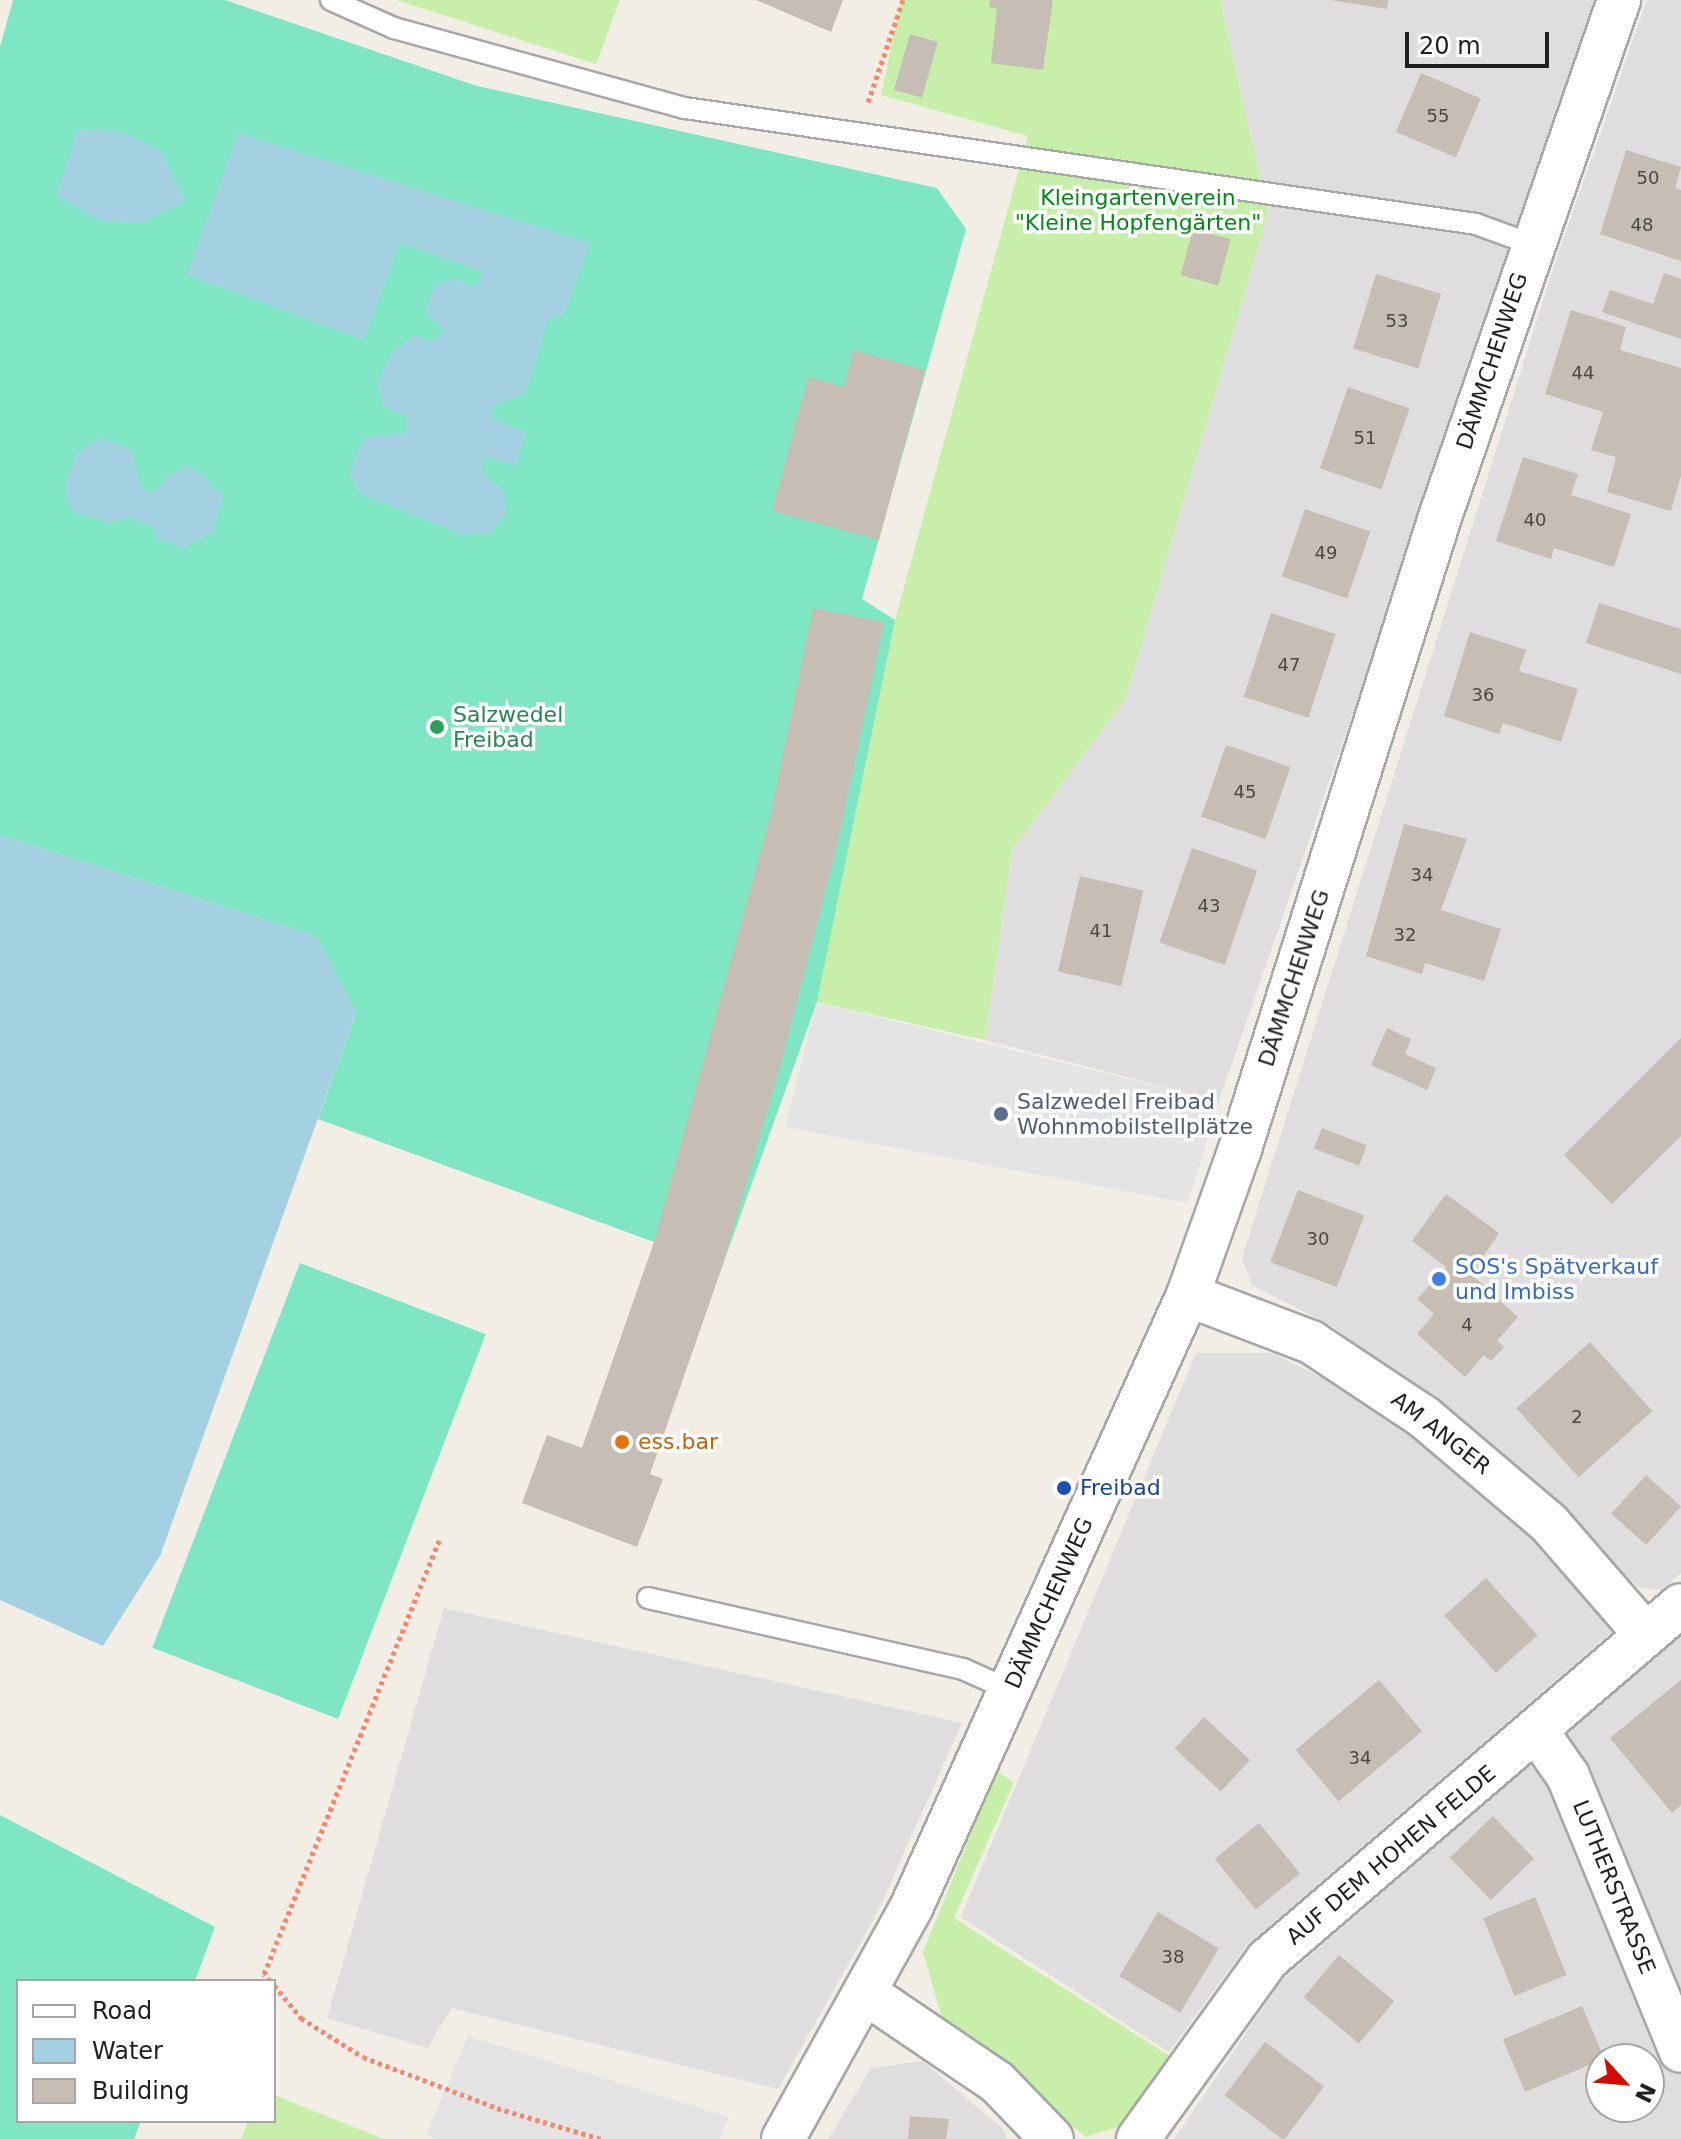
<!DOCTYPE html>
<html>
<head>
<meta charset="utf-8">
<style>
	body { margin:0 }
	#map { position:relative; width:1681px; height:2139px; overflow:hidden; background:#f2eee6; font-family:"DejaVu Sans",sans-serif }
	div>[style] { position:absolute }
	.residential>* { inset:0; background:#dfdddd }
	.grass>* { inset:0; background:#c7efa9 }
	.pitch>* { inset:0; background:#7fe6c4; transform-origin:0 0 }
	.parking>* { inset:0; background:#e4e4e4 }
	.water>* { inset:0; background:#a4d1e2 }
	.building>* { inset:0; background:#c6beb5; transform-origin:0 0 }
	.path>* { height:5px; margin-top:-2.5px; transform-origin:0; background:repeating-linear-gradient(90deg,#ff826a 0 4px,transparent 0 8px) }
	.roads { filter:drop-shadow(2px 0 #a7a7a7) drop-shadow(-2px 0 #a7a7a7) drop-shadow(0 2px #a7a7a7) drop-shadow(0 -2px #a7a7a7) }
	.service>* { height:20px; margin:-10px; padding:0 10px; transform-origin:10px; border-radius:10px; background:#fff }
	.minor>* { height:42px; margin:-21px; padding:0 21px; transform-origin:21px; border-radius:21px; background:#fff }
	.dots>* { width:22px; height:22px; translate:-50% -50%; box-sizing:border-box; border:4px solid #fff; border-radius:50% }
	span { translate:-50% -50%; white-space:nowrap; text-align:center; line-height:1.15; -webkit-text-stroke:7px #fff; paint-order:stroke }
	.number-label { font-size:18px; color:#4a4845 }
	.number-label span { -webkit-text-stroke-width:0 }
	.park-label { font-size:22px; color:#038a16 }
	.street-label { font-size:22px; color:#202020 }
	.leisure-label { font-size:22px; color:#27864d }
	.left { translate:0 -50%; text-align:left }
	.service-label { font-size:22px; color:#4e5e75 }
	.shop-label { font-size:22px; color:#366cbe }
	.food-label { font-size:22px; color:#c56008 }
	.transit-label { font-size:22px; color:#164399 }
	.legend { position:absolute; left:16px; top:1979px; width:260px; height:144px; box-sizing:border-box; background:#fff; border:2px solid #a6a6a6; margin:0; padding:10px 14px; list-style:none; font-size:24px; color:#202020 }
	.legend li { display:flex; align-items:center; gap:16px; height:40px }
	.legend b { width:40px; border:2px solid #a6a6a6 }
	.north { position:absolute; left:1585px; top:2043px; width:80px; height:80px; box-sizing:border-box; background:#fff; border:2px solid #a6a6a6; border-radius:50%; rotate:116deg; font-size:22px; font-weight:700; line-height:32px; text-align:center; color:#202020 }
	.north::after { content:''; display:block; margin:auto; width:28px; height:36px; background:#d10c00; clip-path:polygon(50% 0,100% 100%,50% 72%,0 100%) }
	.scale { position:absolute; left:1405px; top:32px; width:144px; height:36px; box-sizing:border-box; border:4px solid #202020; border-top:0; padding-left:10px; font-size:24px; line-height:28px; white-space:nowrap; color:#202020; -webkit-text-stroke:6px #fff; paint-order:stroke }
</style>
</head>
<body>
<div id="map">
	<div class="residential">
		<div style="clip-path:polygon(1220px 0,1599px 0,1219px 1101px,985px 1040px,1012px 850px,1125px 700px,1268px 213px)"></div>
		<div style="clip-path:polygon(1647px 0,1681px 0,1681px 1573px,1661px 1590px,1638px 1587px,1483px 1438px,1332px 1326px,1252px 1285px,1242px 1258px,1553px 269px)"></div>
		<div style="clip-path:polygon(1196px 1353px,1272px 1353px,1396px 1414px,1533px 1539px,1613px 1631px,1247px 1945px,1169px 2052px,961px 1917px)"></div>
		<div style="clip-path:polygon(444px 1608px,962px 1723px,877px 1913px,778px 2089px,451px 2008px,428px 2048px,327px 2018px)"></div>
		<div style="clip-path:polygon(evenodd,1681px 1634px,1681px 2139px,1174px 2139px,1282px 1980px,1681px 1634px,1601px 2059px,1649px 2059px,1649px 2107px,1601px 2107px,1601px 2059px)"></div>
		<div style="clip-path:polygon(923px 2061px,1003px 2129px,1007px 2139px,828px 2139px,871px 2068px)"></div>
	</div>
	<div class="grass">
		<div style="clip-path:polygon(396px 0,620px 0,596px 64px)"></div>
		<div style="clip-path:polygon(901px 0,1220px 0,1268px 213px,1125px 700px,1012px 850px,985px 1040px,817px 1002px,895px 620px,1028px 136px,881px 95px)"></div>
		<div style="clip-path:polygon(996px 1771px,1014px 1782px,954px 1918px,1171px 2057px,1124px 2125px,1086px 2137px,943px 2022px,923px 1952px)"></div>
		<div style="clip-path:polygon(274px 2095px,384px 2139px,241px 2139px,248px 2121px,274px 2121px)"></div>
	</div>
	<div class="pitch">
		<div style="clip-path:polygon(13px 0,225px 0,477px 86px,937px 188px,966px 229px,862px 599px,895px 620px,817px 1002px,722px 1267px,318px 1119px,356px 1013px,316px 936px,0 835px,0 47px)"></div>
		<div style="left:300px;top:1263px;width:199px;height:412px;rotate:21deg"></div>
		<div style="clip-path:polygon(0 1815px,215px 1927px,195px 1981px,18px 1981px,18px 2121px,141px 2121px,134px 2139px,0 2139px)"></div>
	</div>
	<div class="parking">
		<div style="clip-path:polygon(817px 1002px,1219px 1101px,1188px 1203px,785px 1127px)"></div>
		<div style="clip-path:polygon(468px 2036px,729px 2117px,720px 2139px,438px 2139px,426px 2135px)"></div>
	</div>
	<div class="water">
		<div style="clip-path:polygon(78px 129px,120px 131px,160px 150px,186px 201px,139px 224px,102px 221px,56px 196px)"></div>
		<div style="clip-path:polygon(238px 133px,590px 243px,564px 315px,548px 320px,526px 393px,492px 407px,493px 419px,526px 432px,516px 466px,486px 457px,481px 471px,504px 491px,506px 514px,491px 533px,463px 535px,358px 493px,350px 473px,363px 438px,407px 433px,407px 417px,384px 407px,377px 384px,392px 352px,414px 335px,432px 342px,445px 331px,425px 312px,435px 284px,456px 279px,475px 288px,484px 272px,400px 243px,364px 340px,187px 275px)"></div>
		<div style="clip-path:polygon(102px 438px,132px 450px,141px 488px,155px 493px,166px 478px,186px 466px,205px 476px,211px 488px,224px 494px,212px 533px,184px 548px,158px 539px,152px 526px,128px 518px,111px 523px,73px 512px,64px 488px,78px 451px)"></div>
		<div style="clip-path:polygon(0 835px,316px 936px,356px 1013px,160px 1556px,103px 1646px,0 1600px)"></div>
	</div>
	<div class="building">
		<div style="clip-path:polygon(756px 0,843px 0,831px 32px)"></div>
		<div style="clip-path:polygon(990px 0,1053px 0,1043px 70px,991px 63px,997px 9px,989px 7px)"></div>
		<div style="clip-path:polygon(1330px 0,1388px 0,1387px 9px)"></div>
		<div style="left:910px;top:34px;width:29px;height:58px;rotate:16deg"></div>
		<div style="left:1421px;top:73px;width:65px;height:64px;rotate:23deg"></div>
		<div style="clip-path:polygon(1626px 150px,1681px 167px,1675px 188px,1681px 190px,1681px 261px,1600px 234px)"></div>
		<div style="left:1193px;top:229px;width:39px;height:48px;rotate:15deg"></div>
		<div style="clip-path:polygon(1664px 273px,1681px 279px,1681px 339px,1602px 312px,1610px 290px,1653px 304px)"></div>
		<div style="left:1376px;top:274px;width:68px;height:78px;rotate:17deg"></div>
		<div style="clip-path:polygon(1571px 310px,1626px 327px,1620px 350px,1681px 368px,1681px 476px,1671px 511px,1607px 492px,1616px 457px,1591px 450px,1603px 412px,1545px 394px)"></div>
		<div style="clip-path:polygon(853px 350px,925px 370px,879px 540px,772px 511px,808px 377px,844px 387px)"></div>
		<div style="left:1348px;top:387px;width:65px;height:86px;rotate:19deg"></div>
		<div style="clip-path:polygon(1523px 457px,1578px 474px,1571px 495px,1631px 514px,1614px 567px,1554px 548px,1551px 559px,1496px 541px)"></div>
		<div style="left:1305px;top:509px;width:69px;height:71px;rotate:19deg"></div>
		<div style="clip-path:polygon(1599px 603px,1681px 629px,1681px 674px,1586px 643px)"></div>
		<div style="clip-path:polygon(813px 608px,884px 622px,838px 842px,782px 1060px,722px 1267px,650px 1474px,663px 1479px,637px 1547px,522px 1503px,547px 1435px,582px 1448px,654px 1242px,770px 817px)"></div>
		<div style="left:1271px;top:613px;width:68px;height:88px;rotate:18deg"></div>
		<div style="clip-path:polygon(1470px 632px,1526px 650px,1519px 671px,1578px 689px,1561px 742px,1503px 723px,1499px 734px,1444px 716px)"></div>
		<div style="left:1226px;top:745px;width:68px;height:76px;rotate:19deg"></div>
		<div style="clip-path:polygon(1404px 824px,1467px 839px,1441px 910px,1501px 929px,1484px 981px,1425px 963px,1422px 974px,1366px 956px)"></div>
		<div style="left:1192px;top:848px;width:69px;height:100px;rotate:19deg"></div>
		<div style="left:1080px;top:876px;width:65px;height:98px;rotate:13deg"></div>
		<div style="clip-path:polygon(1387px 1028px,1411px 1039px,1405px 1054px,1436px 1068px,1427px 1090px,1371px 1065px)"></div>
		<div style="clip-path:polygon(1681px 1038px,1681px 1136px,1612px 1204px,1564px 1155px)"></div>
		<div style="left:1322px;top:1128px;width:48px;height:22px;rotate:21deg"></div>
		<div style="left:1298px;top:1190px;width:71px;height:77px;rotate:21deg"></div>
		<div style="clip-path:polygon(1446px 1194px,1499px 1233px,1471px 1274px,1518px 1317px,1497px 1341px,1504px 1347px,1491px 1361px,1484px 1355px,1465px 1377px,1417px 1334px,1434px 1314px,1417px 1299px,1446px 1267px,1412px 1241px)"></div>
		<div style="left:1590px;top:1342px;width:93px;height:99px;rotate:48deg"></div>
		<div style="left:1646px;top:1475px;width:47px;height:52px;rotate:42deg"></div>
		<div style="left:1486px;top:1578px;width:77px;height:56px;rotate:48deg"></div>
		<div style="left:1379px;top:1680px;width:67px;height:109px;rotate:50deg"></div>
		<div style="clip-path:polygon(1681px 1680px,1681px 1805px,1672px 1813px,1610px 1738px)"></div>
		<div style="left:1204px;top:1717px;width:63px;height:43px;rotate:43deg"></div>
		<div style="left:1493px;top:1816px;width:59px;height:60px;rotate:46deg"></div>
		<div style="left:1259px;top:1823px;width:65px;height:57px;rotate:51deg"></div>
		<div style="left:1535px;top:1897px;width:84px;height:56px;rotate:68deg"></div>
		<div style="left:1158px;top:1912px;width:71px;height:75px;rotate:31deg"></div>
		<div style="left:1339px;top:1955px;width:72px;height:55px;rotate:40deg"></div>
		<div style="left:1582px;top:2006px;width:57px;height:86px;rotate:67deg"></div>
		<div style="left:1265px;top:2042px;width:74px;height:67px;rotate:37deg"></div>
		<div style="clip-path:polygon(910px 2116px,949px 2119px,946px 2139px,908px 2139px)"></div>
	</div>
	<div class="path">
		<div style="left:868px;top:102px;width:108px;rotate:-71.1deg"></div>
		<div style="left:270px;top:1981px;width:9px;rotate:-131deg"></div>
		<div style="left:264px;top:1974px;width:468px;rotate:-68deg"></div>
		<div style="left:274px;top:1985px;width:43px;rotate:50.7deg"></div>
		<div style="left:301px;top:2018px;width:73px;rotate:32.2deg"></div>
		<div style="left:363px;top:2057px;width:143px;rotate:20.8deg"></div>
		<div style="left:497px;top:2108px;width:109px;rotate:16.6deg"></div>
	</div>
	<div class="roads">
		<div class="service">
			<div style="left:331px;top:0;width:69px;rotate:24deg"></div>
			<div style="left:394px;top:28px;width:302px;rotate:15.4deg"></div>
			<div style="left:685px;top:108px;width:799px;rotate:8.34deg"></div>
			<div style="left:1476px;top:224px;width:59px;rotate:20deg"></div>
			<div style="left:648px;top:1598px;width:323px;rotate:12.7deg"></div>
			<div style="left:963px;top:1669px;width:51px;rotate:24.1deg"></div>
		</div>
		<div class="minor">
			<div style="left:1188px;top:1295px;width:132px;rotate:20.9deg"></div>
			<div style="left:1311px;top:1342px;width:136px;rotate:33.6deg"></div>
			<div style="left:1424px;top:1417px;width:164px;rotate:40.3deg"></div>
			<div style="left:1549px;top:1523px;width:148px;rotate:49.1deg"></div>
			<div style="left:1536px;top:1730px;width:56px;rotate:55.2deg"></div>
			<div style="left:1568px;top:1776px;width:297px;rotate:67.7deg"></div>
			<div style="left:867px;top:1994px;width:157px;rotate:34.1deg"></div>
			<div style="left:997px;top:2082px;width:79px;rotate:46deg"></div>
			<div style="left:783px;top:2139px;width:266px;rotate:-61deg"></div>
			<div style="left:912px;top:1906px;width:670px;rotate:-65.69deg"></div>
			<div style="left:1188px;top:1295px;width:155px;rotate:-70.4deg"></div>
			<div style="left:1240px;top:1149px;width:663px;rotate:-72.44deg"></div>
			<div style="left:1440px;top:517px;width:547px;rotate:-70.9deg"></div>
			<div style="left:1138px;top:2139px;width:221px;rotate:-54.2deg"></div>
			<div style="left:1267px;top:1960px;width:545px;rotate:-40.61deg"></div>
		</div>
	</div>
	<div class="dots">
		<div style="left:437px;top:727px;background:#2e9e5b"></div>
		<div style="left:1001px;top:1114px;background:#5c6f8a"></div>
		<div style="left:1439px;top:1279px;background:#3f7fe0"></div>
		<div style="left:622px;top:1442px;background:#e8710a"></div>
		<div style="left:1064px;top:1488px;background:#1a4fb4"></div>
	</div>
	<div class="number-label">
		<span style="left:1438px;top:116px">55</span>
		<span style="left:1648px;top:178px">50</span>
		<span style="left:1642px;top:225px">48</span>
		<span style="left:1397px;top:321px">53</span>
		<span style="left:1583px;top:373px">44</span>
		<span style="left:1365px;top:438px">51</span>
		<span style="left:1535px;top:520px">40</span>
		<span style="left:1326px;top:553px">49</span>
		<span style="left:1289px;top:665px">47</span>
		<span style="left:1483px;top:695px">36</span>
		<span style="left:1245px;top:792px">45</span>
		<span style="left:1422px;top:875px">34</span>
		<span style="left:1209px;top:906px">43</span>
		<span style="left:1101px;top:931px">41</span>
		<span style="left:1405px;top:935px">32</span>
		<span style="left:1318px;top:1239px">30</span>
		<span style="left:1467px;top:1325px">4</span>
		<span style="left:1577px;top:1417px">2</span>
		<span style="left:1360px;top:1758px">34</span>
		<span style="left:1173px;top:1957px">38</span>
	</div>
	<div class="park-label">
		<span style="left:1138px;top:210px">Kleingartenverein<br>"Kleine Hopfengärten"</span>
	</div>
	<div class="street-label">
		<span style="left:1492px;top:361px;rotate:-72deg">DÄMMCHENWEG</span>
		<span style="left:1294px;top:978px;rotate:-72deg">DÄMMCHENWEG</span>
		<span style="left:1441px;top:1433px;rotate:38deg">AM ANGER</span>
		<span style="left:1049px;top:1603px;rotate:-66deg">DÄMMCHENWEG</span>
		<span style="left:1391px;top:1855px;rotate:-40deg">AUF DEM HOHEN FELDE</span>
		<span style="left:1614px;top:1887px;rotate:68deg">LUTHERSTRASSE</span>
	</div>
	<div class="leisure-label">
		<span class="left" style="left:453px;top:727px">Salzwedel<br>Freibad</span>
	</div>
	<div class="service-label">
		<span class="left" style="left:1017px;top:1114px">Salzwedel Freibad<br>Wohnmobilstellplätze</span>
	</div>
	<div class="shop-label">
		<span class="left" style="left:1455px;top:1279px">SOS's Spätverkauf<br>und Imbiss</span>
	</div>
	<div class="food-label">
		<span class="left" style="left:638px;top:1442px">ess.bar</span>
	</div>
	<div class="transit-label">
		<span class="left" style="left:1080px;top:1488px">Freibad</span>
	</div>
	<ul class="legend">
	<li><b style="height:10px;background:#fff"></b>Road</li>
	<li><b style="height:22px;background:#a4d1e2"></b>Water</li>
	<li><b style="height:22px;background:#c6beb5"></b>Building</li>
	</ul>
	<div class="north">N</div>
	<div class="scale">20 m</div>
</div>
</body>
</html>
